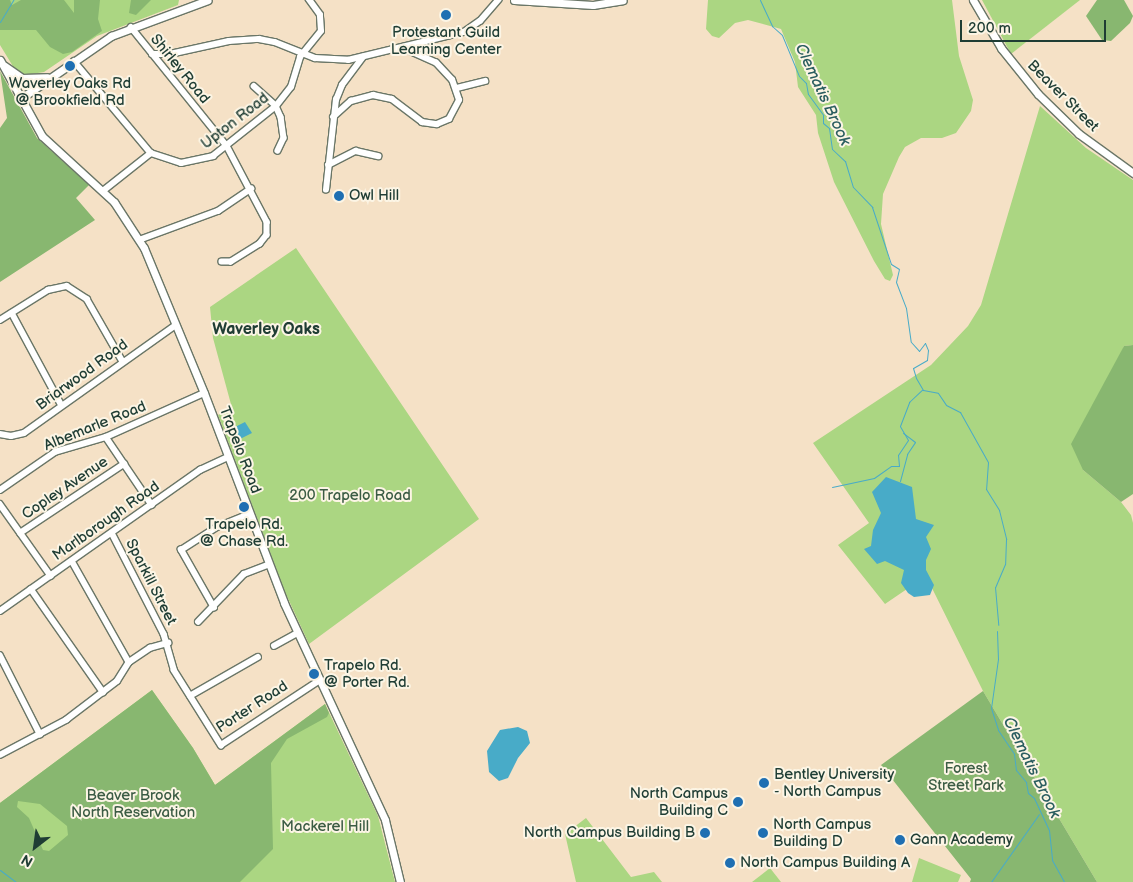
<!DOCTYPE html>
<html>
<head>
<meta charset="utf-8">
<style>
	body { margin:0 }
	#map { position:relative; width:1133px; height:882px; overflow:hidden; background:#f5e1c6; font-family:"Balsamiq Sans",sans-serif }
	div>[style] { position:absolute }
	.green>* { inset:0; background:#abd682 }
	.forest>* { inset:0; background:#88b770 }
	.water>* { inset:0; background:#48abc8 }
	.stream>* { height:1px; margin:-0.5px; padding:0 0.5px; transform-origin:0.5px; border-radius:0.5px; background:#48abc8 }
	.roads { filter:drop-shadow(1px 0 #6a7667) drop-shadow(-1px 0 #6a7667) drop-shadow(0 1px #6a7667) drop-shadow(0 -1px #6a7667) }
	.minor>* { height:5.5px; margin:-2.75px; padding:0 2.75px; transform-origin:2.75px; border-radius:2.75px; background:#fff }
	.major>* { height:7px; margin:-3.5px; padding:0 3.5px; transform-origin:3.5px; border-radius:3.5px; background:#fff }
	.dots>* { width:14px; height:14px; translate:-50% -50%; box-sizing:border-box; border:2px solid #fcf5e5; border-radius:50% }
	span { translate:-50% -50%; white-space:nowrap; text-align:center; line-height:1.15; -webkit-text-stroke:4px #fcf5e5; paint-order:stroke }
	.poi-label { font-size:15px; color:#1f3d34 }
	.left { translate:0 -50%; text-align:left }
	.right { translate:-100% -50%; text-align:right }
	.street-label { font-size:15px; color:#1f3d34 }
	.park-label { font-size:15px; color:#3b5c44 }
	.water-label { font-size:16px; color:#2b5e60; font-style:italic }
	.neighbourhood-label { font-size:16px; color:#1f3d34; font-weight:700 }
	.north { position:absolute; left:10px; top:822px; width:50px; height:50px; -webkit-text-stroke:4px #fcf5e5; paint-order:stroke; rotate:210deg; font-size:14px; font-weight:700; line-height:20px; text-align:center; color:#1f3d34 }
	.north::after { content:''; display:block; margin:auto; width:18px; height:22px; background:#1f3d34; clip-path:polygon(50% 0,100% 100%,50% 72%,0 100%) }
	.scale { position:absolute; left:960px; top:20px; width:146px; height:22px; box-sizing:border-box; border:2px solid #1f3d34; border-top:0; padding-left:6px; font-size:15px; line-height:18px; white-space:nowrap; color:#1f3d34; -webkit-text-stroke:4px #fcf5e5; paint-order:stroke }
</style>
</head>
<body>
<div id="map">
	<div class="green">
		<div style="clip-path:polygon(0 0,179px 0,178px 5px,97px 36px,44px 72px,25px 75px,14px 68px,0 45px)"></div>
		<div style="clip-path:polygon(708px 0,952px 0,959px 56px,973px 100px,971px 111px,956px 133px,942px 138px,921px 138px,905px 147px,899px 157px,883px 194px,881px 224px,893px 275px,890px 281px,885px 279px,874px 261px,834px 182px,818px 133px,816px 115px,798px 87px,795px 62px,781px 29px,748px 20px,735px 23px,719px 38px,712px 36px,706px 29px)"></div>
		<div style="clip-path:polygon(982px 0,1080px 0,1011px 54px)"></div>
		<div style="clip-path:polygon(1040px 106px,1086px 148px,1133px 180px,1133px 345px,1124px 346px,1083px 470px,1121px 502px,1131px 515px,1133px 523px,1133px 882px,1097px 882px,983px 691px,926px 576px,885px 604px,838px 545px,869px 523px,813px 443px,931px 365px,968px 326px,981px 305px)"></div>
		<div style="clip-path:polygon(296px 248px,479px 519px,309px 644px,285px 592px,218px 415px,232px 408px,213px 338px,210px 307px)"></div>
		<div style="clip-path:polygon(152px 690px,193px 748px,215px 785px,325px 704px,378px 816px,395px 882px,0 882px,0 803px)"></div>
		<div style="clip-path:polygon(586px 818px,631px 877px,654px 872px,662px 882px,576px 882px,565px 834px)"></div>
		<div style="clip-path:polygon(919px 858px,961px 875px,958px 882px,912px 882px)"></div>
		<div style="clip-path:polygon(770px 868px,781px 882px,752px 882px)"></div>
	</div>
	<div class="forest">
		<div style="clip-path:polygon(0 0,10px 0,12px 5px,21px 0,64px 0,74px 13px,74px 0,100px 0,98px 19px,102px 31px,72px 52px,63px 54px,50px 47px,36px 30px,0 30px)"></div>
		<div style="clip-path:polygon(131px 0,151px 0,136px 15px,129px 13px)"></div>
		<div style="clip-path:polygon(1097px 0,1124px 0,1133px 16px,1130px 23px,1111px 41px,1102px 40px,1086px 16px)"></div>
		<div style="clip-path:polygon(0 71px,37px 138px,89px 185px,76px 198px,95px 220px,0 282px,0 128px,7px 118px)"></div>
		<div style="clip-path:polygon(1133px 345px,1133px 494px,1121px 502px,1083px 470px,1071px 444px,1124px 346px)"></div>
		<div style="clip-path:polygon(evenodd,152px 690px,193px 748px,215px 785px,325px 704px,329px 713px,327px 717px,287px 739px,271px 763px,273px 849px,240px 882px,0 882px,0 803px,152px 690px,18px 801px,40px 804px,67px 826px,68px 835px,49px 851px,43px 850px,29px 818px,17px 807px,18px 801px)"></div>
		<div style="clip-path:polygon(983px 691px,1097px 882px,970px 882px,971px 879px,881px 765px)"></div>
	</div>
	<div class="water">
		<div style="clip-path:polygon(245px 422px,252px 433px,238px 440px,231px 429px)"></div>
		<div style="clip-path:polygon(886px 477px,912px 487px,916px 519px,934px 525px,926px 537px,931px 549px,926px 560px,926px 570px,934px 585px,930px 595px,914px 597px,908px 593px,901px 583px,904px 570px,885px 561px,877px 564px,864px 549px,871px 546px,873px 530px,881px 513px,872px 492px)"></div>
		<div style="clip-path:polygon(518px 727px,527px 731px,530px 743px,518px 758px,508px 778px,499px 781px,489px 772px,487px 751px,500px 730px)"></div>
	</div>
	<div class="stream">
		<div style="left:760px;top:0;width:29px;rotate:65deg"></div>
		<div style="left:772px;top:26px;width:13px;rotate:42deg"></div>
		<div style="left:782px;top:35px;width:44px;rotate:67.5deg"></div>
		<div style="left:799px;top:76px;width:10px;rotate:45deg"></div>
		<div style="left:806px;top:83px;width:11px;rotate:80deg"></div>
		<div style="left:808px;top:94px;width:26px;rotate:54deg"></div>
		<div style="left:823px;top:115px;width:8px;rotate:90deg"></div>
		<div style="left:823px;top:123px;width:8px;rotate:40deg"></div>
		<div style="left:829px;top:128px;width:21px;rotate:82deg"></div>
		<div style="left:832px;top:149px;width:18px;rotate:43deg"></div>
		<div style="left:845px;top:161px;width:27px;rotate:73deg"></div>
		<div style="left:853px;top:187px;width:28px;rotate:46deg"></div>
		<div style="left:872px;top:207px;width:60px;rotate:71.6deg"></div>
		<div style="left:891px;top:264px;width:9px;rotate:32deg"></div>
		<div style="left:899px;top:269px;width:13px;rotate:103deg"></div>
		<div style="left:896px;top:282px;width:28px;rotate:69deg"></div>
		<div style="left:906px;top:308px;width:34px;rotate:82deg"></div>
		<div style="left:911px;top:342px;width:12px;rotate:48deg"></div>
		<div style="left:919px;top:351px;width:10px;rotate:-53deg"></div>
		<div style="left:925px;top:343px;width:8px;rotate:67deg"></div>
		<div style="left:928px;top:350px;width:10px;rotate:96deg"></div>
		<div style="left:927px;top:360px;width:16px;rotate:150deg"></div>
		<div style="left:913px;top:368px;width:10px;rotate:73deg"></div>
		<div style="left:916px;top:378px;width:14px;rotate:60deg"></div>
		<div style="left:923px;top:390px;width:15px;rotate:11deg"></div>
		<div style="left:938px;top:393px;width:14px;rotate:56deg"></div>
		<div style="left:946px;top:405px;width:16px;rotate:27deg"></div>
		<div style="left:960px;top:412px;width:57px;rotate:60.8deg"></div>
		<div style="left:988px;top:462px;width:27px;rotate:94deg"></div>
		<div style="left:986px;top:489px;width:25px;rotate:58deg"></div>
		<div style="left:999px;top:510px;width:30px;rotate:76deg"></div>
		<div style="left:1006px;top:539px;width:25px;rotate:92deg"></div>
		<div style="left:1005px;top:564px;width:25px;rotate:113deg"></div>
		<div style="left:995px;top:587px;width:38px;rotate:85deg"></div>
		<div style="left:0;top:22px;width:26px;rotate:-59deg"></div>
		<div style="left:900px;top:481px;width:28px;rotate:-75deg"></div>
		<div style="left:907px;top:454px;width:14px;rotate:-56deg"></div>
		<div style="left:915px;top:442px;width:15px;rotate:-143deg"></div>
		<div style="left:832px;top:487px;width:43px;rotate:-12.1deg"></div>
		<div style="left:874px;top:478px;width:21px;rotate:-35deg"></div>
		<div style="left:891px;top:466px;width:8px"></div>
		<div style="left:899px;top:466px;width:11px;rotate:-95deg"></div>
		<div style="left:898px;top:455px;width:18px;rotate:-56deg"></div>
		<div style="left:908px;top:440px;width:16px;rotate:-120deg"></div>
		<div style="left:900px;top:426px;width:26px;rotate:-69deg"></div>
		<div style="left:909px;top:402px;width:18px;rotate:-43deg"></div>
		<div style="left:997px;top:631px;width:28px;rotate:88deg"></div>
		<div style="left:998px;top:659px;width:49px;rotate:98.1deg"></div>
		<div style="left:991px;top:708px;width:23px;rotate:72deg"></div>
		<div style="left:998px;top:730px;width:29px;rotate:56deg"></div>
		<div style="left:1014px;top:754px;width:16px;rotate:83deg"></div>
		<div style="left:1016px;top:770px;width:16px;rotate:50deg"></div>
		<div style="left:1026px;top:782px;width:11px;rotate:80deg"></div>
		<div style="left:1028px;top:793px;width:8px;rotate:40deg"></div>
		<div style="left:1034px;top:798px;width:35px;rotate:65deg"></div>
		<div style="left:1049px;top:830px;width:30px;rotate:84deg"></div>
		<div style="left:1052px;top:860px;width:25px;rotate:61deg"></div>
		<div style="left:0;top:870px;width:20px;rotate:37deg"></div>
		<div style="left:991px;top:882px;width:83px;rotate:-54.8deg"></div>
	</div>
	<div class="roads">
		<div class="minor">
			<div style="left:131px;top:27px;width:153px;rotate:51.1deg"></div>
			<div style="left:227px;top:146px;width:86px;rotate:62.2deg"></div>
			<div style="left:267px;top:222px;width:13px;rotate:90deg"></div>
			<div style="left:267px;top:235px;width:11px;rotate:128deg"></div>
			<div style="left:260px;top:244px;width:34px;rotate:148deg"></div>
			<div style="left:231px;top:262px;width:9px;rotate:180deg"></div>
			<div style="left:152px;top:54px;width:18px"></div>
			<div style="left:170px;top:54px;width:60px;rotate:-12.4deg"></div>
			<div style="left:229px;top:41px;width:30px;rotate:-4deg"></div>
			<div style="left:259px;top:39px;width:16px;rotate:11deg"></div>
			<div style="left:275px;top:42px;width:43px;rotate:21.8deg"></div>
			<div style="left:315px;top:58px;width:33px;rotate:3deg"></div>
			<div style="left:348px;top:60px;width:119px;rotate:-13.6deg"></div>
			<div style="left:464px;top:32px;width:19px;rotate:-35deg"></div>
			<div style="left:480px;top:21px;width:28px;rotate:-49deg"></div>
			<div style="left:74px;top:61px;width:120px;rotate:50.1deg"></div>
			<div style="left:254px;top:86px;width:30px;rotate:42deg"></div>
			<div style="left:276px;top:106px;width:12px;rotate:66deg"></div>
			<div style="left:281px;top:117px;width:21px;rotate:82deg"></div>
			<div style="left:284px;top:138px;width:14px;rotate:115deg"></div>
			<div style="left:457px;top:88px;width:29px;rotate:-14deg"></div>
			<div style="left:333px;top:117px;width:24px;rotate:-42deg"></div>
			<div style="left:351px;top:101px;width:23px;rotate:-15deg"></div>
			<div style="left:373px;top:95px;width:19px;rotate:12deg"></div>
			<div style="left:392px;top:99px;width:38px;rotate:37deg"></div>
			<div style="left:422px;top:122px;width:15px;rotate:8deg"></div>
			<div style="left:437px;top:124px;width:13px;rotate:-23deg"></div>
			<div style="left:449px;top:119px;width:21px;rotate:-62deg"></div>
			<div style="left:459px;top:100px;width:21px;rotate:-109deg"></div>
			<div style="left:452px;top:80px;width:23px;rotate:-133deg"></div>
			<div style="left:436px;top:63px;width:35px;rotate:-156deg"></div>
			<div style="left:328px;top:165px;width:31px;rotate:-27deg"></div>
			<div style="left:356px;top:151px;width:23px;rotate:13deg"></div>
			<div style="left:326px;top:190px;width:91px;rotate:-83.7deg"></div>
			<div style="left:336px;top:100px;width:16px;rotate:-68deg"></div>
			<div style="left:342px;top:85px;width:35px;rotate:-53deg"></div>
			<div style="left:103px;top:191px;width:61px;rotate:-38.4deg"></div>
			<div style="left:151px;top:153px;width:32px;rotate:18deg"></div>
			<div style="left:181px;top:163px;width:33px;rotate:-12deg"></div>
			<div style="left:213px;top:156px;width:80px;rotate:-38.4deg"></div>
			<div style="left:276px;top:106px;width:24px;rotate:-52deg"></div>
			<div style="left:291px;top:87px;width:31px;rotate:-73deg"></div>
			<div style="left:300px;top:57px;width:33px;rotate:-51deg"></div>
			<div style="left:321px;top:31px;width:16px;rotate:-94deg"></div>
			<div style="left:320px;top:15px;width:19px;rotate:-126deg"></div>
			<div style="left:139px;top:240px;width:84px;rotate:-20.2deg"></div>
			<div style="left:218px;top:211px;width:40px;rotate:-34deg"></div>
			<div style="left:12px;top:313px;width:103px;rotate:61.7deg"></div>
			<div style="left:0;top:320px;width:57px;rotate:-32deg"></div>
			<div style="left:48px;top:290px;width:19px;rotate:-12deg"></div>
			<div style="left:67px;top:286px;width:24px;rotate:33deg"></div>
			<div style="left:87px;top:299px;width:70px;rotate:60.2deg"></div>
			<div style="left:0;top:434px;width:11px;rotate:10deg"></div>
			<div style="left:11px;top:436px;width:13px;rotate:-13deg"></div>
			<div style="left:24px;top:433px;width:186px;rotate:-35.4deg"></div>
			<div style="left:106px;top:437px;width:82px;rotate:55.9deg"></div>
			<div style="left:0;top:490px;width:67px;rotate:-34.6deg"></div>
			<div style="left:55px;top:452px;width:53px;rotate:-16.4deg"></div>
			<div style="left:106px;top:437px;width:107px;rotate:-24.2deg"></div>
			<div style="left:0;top:504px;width:88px;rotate:54.7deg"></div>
			<div style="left:20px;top:533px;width:125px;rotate:-33.6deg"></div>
			<div style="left:112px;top:533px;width:114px;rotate:62.8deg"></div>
			<div style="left:164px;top:634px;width:37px;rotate:74deg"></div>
			<div style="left:174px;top:670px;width:89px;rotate:57.9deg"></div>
			<div style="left:221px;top:745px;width:118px;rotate:-33.3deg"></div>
			<div style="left:72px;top:561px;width:116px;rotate:60.6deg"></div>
			<div style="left:31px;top:589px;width:126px;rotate:55deg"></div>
			<div style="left:214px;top:608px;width:67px;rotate:-119.6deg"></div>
			<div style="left:181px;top:550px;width:43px;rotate:-32.6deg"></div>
			<div style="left:217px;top:527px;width:35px;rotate:-22deg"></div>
			<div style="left:0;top:611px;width:245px;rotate:-35.2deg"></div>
			<div style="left:200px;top:470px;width:31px;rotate:-25deg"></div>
			<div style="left:198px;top:622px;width:66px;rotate:-46.2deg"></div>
			<div style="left:244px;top:574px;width:26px;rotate:-21deg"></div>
			<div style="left:274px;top:646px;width:26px;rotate:-29deg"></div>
			<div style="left:0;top:655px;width:89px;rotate:63.1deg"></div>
			<div style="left:129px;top:662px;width:25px;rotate:-34deg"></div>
			<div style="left:150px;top:648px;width:19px;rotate:-16deg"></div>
			<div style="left:190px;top:696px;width:78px;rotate:-29.8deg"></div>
			<div style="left:0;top:755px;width:75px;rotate:-27.9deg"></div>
			<div style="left:66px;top:720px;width:64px;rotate:-37.4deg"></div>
			<div style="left:117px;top:681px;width:22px;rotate:-58deg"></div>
		</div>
		<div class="major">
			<div style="left:514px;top:0;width:79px;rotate:3.6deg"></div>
			<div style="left:593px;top:5px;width:30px;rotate:-9deg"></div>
			<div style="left:973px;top:0;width:56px;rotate:59.7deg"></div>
			<div style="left:1001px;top:48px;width:59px;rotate:51.2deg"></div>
			<div style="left:1038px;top:94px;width:57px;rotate:44.3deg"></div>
			<div style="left:1079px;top:134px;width:67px;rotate:35.8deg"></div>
			<div style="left:0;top:60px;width:87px;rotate:61.1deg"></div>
			<div style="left:42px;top:136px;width:98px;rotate:42.5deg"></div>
			<div style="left:114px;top:202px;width:55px;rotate:56.9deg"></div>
			<div style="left:144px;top:248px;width:157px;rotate:67.5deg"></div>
			<div style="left:204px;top:393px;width:225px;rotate:69.1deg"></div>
			<div style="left:284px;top:603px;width:239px;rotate:65deg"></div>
			<div style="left:385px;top:820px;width:64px;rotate:76.4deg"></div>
			<div style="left:5px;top:66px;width:21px;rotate:35deg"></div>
			<div style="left:22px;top:78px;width:25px;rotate:-2deg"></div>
			<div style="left:20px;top:99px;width:111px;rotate:-34.7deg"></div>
			<div style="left:111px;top:36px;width:103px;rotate:-20.4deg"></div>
		</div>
	</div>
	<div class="dots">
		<div style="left:446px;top:15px;background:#1f6fb2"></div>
		<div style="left:70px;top:66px;background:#1f6fb2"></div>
		<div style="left:339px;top:196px;background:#1f6fb2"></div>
		<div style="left:244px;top:507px;background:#1f6fb2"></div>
		<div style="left:314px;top:674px;background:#1f6fb2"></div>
		<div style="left:764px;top:783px;background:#1f6fb2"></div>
		<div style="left:738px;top:802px;background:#1f6fb2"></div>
		<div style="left:705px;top:833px;background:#1f6fb2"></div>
		<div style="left:763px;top:833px;background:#1f6fb2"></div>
		<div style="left:900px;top:840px;background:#1f6fb2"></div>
		<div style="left:730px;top:863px;background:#1f6fb2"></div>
	</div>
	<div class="poi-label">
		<span style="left:446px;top:41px">Protestant Guild<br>Learning Center</span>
		<span style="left:70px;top:92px">Waverley Oaks Rd<br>@ Brookfield Rd</span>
		<span class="left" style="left:349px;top:196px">Owl Hill</span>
		<span style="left:244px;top:533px">Trapelo Rd.<br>@ Chase Rd.</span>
		<span class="left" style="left:324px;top:674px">Trapelo Rd.<br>@ Porter Rd.</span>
		<span class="left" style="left:774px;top:783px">Bentley University<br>- North Campus</span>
		<span class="right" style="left:728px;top:802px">North Campus<br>Building C</span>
		<span class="left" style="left:773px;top:833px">North Campus<br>Building D</span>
		<span class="right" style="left:695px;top:833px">North Campus Building B</span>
		<span class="left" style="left:910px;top:840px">Gann Academy</span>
		<span class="left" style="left:740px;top:863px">North Campus Building A</span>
	</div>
	<div class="street-label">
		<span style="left:180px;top:69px;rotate:51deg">Shirley Road</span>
		<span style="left:1063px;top:96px;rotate:45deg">Beaver Street</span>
		<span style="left:235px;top:121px;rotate:-38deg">Upton Road</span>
		<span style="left:82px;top:375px;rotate:-36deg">Briarwood Road</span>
		<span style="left:95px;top:426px;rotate:-22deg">Albemarle Road</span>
		<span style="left:240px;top:450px;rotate:69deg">Trapelo Road</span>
		<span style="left:65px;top:488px;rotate:-34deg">Copley Avenue</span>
		<span style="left:106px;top:521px;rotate:-35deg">Marlborough Road</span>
		<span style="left:151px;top:582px;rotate:63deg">Sparkill Street</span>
		<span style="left:252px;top:707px;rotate:-33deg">Porter Road</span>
	</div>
	<div class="park-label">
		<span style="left:350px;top:496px">200 Trapelo Road</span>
		<span style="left:966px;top:777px">Forest<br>Street Park</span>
		<span style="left:133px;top:804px">Beaver Brook<br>North Reservation</span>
		<span style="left:325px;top:827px">Mackerel Hill</span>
	</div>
	<div class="water-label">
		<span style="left:822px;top:95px;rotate:65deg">Clematis Brook</span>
		<span style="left:1031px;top:768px;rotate:64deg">Clematis Brook</span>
	</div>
	<div class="neighbourhood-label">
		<span style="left:266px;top:330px">Waverley Oaks</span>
	</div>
	<div class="north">N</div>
	<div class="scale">200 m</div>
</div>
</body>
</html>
